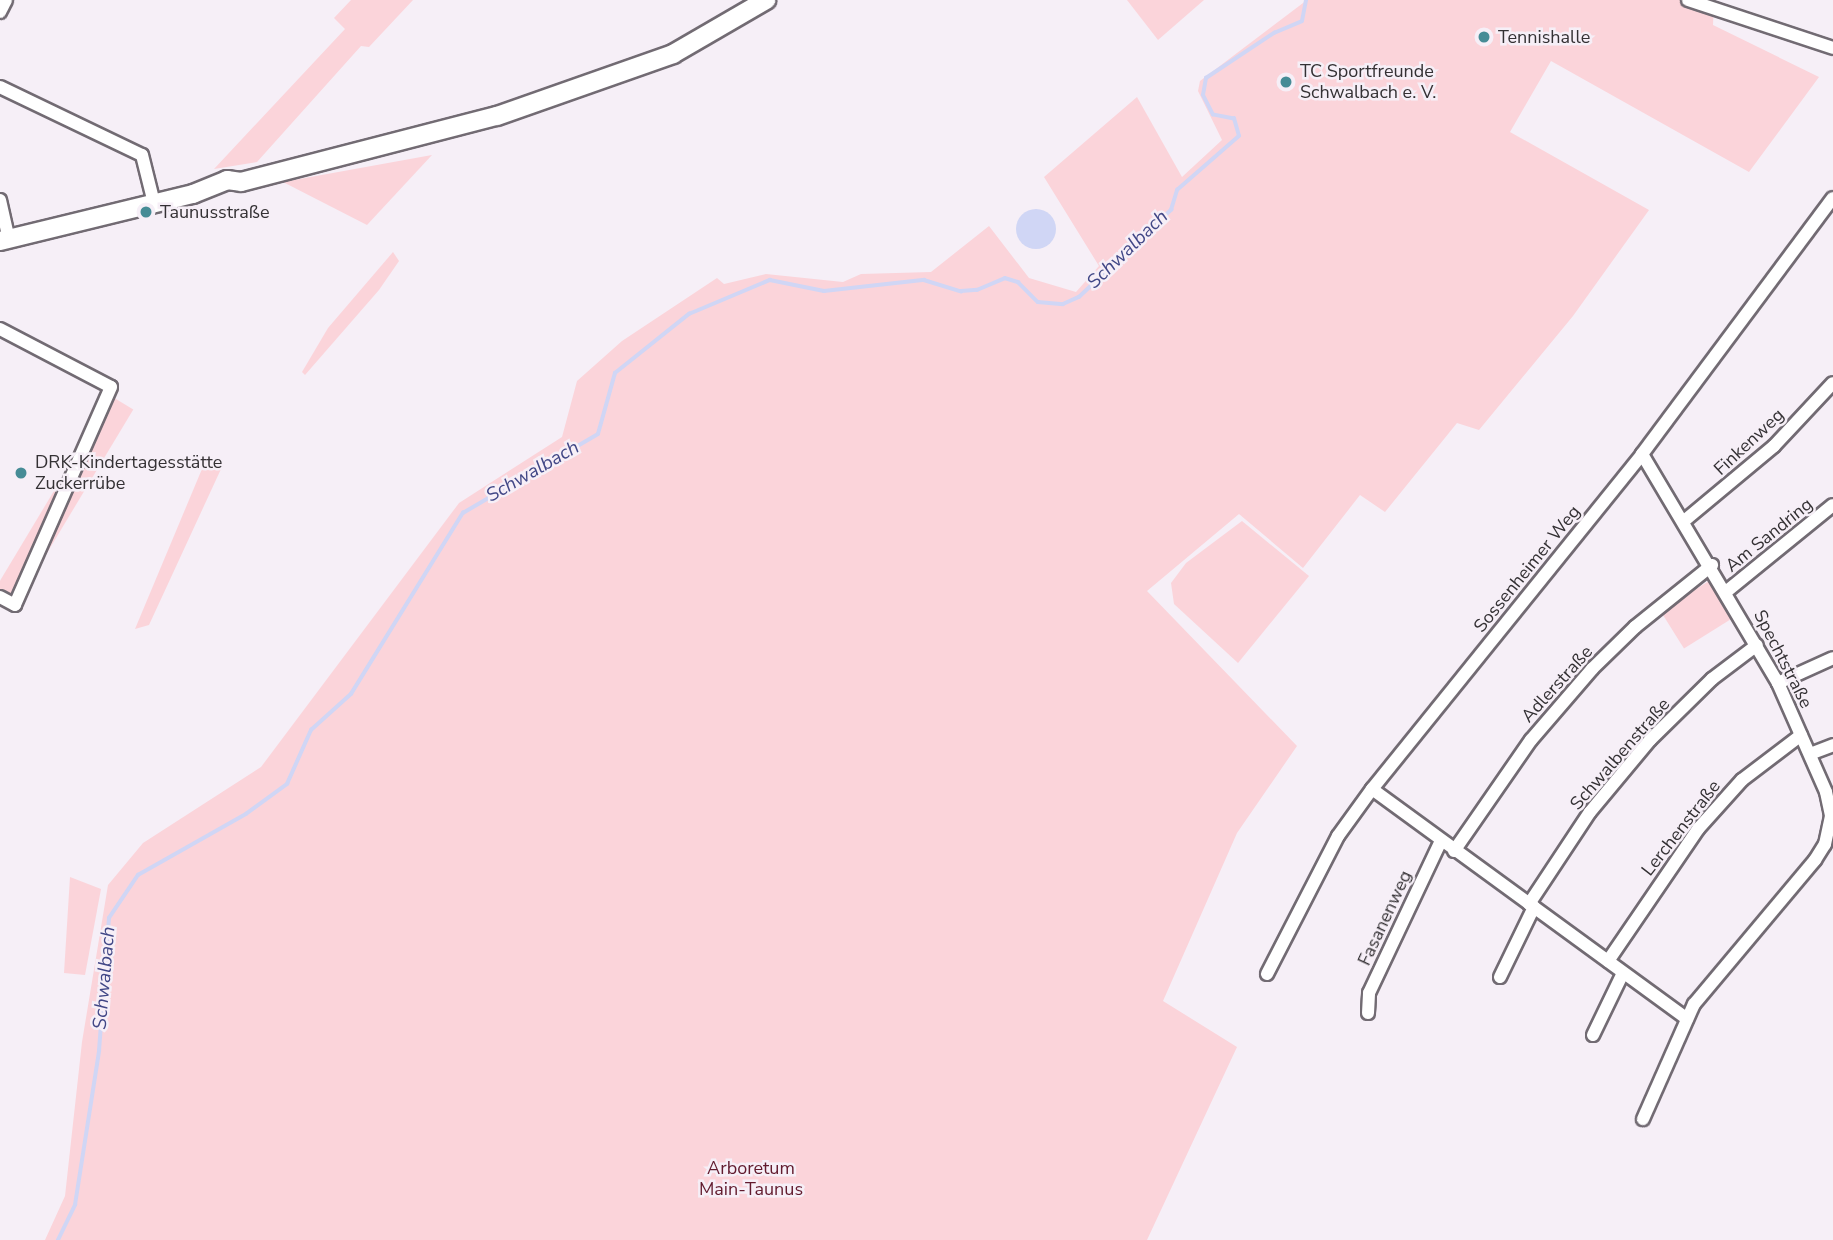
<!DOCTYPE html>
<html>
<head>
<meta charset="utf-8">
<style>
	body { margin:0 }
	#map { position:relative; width:1833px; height:1240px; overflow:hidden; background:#f6eff7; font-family:"Nunito Sans",sans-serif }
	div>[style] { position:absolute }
	.green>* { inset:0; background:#fbd4da; transform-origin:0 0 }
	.water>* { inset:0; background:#d0d6f5 }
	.round { border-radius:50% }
	.stream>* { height:3.5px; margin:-1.75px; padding:0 1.75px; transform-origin:1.75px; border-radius:1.75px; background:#d0d6f5 }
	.roads { filter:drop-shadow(2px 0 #726b73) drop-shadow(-2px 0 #726b73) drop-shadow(0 2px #726b73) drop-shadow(0 -2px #726b73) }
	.street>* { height:12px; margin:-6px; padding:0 6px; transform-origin:6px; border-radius:6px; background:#fff }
	.secondary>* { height:18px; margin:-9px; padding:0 9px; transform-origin:9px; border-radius:9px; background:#fff }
	.dots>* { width:19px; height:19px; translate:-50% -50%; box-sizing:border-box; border:4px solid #f6eff7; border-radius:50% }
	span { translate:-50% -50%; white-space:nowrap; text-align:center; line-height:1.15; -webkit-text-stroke:5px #f6eff7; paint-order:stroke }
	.poi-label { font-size:18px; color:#343134 }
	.left { translate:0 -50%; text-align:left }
	.street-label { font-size:18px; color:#343134 }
	.park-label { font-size:18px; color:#621b2e }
	.water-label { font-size:19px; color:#414786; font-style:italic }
</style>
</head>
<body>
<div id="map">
	<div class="green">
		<div style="clip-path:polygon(351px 0,413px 0,369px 47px,361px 46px,257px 162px,214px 169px,345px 29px,334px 18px)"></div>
		<div style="clip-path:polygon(1127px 0,1204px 0,1158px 40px)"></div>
		<div style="clip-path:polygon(1307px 0,1714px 0,1713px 25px,1819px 77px,1749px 172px,1551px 61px,1510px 132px,1649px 210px,1573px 316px,1479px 430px,1457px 423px,1385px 512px,1360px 495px,1303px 568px,1239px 514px,1147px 591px,1297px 746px,1237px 833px,1163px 1001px,1237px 1047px,1147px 1240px,45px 1240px,65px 1196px,82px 1042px,108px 885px,143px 843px,261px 767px,459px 503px,562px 437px,577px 381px,622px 341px,717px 278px,724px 284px,766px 274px,843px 282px,861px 274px,931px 272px,989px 226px,1029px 278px,1076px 292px,1099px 266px,1044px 177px,1137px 97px,1182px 177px,1222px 140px,1198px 91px,1200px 81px)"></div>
		<div style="clip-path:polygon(432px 155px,367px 225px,283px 182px)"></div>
		<div style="clip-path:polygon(393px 252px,399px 261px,379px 290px,305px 375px,302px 372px,328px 328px)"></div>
		<div style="left:111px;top:396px;width:26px;height:223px;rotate:31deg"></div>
		<div style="clip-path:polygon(207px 457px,221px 469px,149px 625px,135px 629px)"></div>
		<div style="clip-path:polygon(1242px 521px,1309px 576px,1238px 663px,1174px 604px,1171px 583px,1186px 563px)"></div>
		<div style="left:1709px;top:581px;width:44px;height:57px;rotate:58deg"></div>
		<div style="clip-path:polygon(70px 877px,101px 889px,85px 975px,64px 973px)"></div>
	</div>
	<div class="water">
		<div class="round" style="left:1016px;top:209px;width:40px;height:40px"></div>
	</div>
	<div class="stream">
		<div style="left:58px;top:1240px;width:39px;rotate:-64deg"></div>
		<div style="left:75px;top:1205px;width:156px;rotate:-81.1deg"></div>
		<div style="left:99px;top:1051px;width:133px;rotate:-85.7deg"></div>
		<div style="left:109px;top:918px;width:52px;rotate:-56deg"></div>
		<div style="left:138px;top:875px;width:124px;rotate:-29.5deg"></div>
		<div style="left:246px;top:814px;width:51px;rotate:-36.2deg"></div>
		<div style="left:287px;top:784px;width:59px;rotate:-66deg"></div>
		<div style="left:311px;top:730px;width:54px;rotate:-42deg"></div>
		<div style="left:351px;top:694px;width:213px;rotate:-58.3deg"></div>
		<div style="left:463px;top:513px;width:156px;rotate:-30.3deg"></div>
		<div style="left:598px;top:434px;width:63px;rotate:-74.4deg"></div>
		<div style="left:615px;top:373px;width:95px;rotate:-38.6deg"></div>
		<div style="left:689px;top:314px;width:88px;rotate:-22.8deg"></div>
		<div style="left:770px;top:280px;width:55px;rotate:11.5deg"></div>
		<div style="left:824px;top:291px;width:101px;rotate:-6.3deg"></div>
		<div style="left:924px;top:280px;width:39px;rotate:17deg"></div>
		<div style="left:961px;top:291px;width:16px;rotate:-4deg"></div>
		<div style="left:977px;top:290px;width:30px;rotate:-23deg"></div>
		<div style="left:1005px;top:278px;width:14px;rotate:17deg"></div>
		<div style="left:1018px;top:282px;width:28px;rotate:45deg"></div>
		<div style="left:1038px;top:302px;width:25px;rotate:5deg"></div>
		<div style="left:1063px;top:304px;width:17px;rotate:-24deg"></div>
		<div style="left:1079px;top:297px;width:127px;rotate:-43.4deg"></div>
		<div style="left:1171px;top:210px;width:21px;rotate:-73deg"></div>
		<div style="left:1177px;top:190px;width:82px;rotate:-41.1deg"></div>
		<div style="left:1239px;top:136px;width:18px;rotate:-106deg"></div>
		<div style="left:1234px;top:119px;width:21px;rotate:-169deg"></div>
		<div style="left:1213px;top:115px;width:22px;rotate:-117deg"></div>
		<div style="left:1203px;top:95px;width:17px;rotate:-80deg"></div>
		<div style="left:1206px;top:78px;width:82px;rotate:-33.5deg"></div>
		<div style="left:1274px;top:33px;width:30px;rotate:-23deg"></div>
		<div style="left:1302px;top:21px;width:21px;rotate:-79deg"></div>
	</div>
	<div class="roads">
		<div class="street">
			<div style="left:1688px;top:0;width:153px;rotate:18.3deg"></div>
			<div style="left:0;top:12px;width:13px;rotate:-63deg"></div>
			<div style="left:0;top:87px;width:157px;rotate:25.6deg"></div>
			<div style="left:142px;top:155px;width:49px;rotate:76deg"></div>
			<div style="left:0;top:200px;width:41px;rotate:77.3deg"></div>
			<div style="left:0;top:329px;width:125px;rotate:27.6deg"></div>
			<div style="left:111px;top:387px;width:238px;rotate:113.8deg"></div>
			<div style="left:15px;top:605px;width:17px;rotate:-152deg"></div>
			<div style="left:1642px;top:454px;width:266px;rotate:59.3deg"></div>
			<div style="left:1778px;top:683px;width:119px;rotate:66.2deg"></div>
			<div style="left:1826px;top:792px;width:25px;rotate:78deg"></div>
			<div style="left:1831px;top:816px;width:29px;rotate:102deg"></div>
			<div style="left:1825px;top:844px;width:19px;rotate:122deg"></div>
			<div style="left:1815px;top:860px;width:188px;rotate:130deg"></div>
			<div style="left:1694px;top:1004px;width:126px;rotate:113.9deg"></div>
			<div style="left:1684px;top:521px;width:117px;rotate:-39.8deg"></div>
			<div style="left:1774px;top:446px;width:86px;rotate:-46.9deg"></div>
			<div style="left:1727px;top:591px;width:136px;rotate:-39.1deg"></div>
			<div style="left:1778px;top:683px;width:60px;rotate:-24.4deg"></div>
			<div style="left:1810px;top:754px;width:25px;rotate:-21deg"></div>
			<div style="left:1372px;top:789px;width:390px;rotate:36.1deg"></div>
			<div style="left:1454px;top:851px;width:135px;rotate:-55.3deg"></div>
			<div style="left:1531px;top:740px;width:94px;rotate:-49.3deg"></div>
			<div style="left:1592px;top:669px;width:60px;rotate:-44.3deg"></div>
			<div style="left:1635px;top:627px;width:99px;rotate:-38.8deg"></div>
			<div style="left:1529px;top:904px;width:110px;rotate:-56.5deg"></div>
			<div style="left:1590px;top:812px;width:94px;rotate:-50.2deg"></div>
			<div style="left:1650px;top:740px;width:87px;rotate:-44.5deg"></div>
			<div style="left:1712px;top:679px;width:56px;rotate:-37.1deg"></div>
			<div style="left:1608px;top:961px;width:160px;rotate:-55.7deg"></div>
			<div style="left:1698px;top:829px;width:66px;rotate:-48.1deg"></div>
			<div style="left:1742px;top:780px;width:74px;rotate:-37.3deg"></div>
			<div style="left:1267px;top:974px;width:155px;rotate:-62.8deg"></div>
			<div style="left:1338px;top:836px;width:58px;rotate:-54.1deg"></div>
			<div style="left:1372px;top:789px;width:430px;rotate:-51.1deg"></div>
			<div style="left:1642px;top:454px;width:319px;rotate:-53.3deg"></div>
			<div style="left:1500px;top:977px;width:78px;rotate:-64.1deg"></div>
			<div style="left:1368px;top:1013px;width:20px;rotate:-87deg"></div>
			<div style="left:1369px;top:993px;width:168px;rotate:-64.7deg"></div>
			<div style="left:1593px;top:1035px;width:69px;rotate:-64.2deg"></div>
		</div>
		<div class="secondary">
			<div style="left:0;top:241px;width:199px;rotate:-13.7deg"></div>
			<div style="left:193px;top:194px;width:37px;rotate:-22deg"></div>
			<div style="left:227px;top:180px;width:14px;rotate:8deg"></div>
			<div style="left:241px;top:182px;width:264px;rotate:-14.5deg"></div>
			<div style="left:497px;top:116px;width:187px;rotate:-19.4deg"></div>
			<div style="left:673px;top:54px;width:108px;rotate:-30.1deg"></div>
		</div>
	</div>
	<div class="dots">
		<div style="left:1484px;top:37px;background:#468c96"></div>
		<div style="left:1286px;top:82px;background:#468c96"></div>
		<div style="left:146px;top:212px;background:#468c96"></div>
		<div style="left:21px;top:473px;background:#468c96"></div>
	</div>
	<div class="poi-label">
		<span class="left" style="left:1498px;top:37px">Tennishalle</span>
		<span class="left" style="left:1300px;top:82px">TC Sportfreunde<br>Schwalbach e. V.</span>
		<span class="left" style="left:160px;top:212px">Taunusstraße</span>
		<span class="left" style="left:35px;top:473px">DRK-Kindertagesstätte<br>Zuckerrübe</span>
	</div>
	<div class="street-label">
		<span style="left:1749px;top:442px;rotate:-43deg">Finkenweg</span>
		<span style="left:1769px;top:535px;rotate:-39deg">Am Sandring</span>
		<span style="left:1527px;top:569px;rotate:-51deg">Sossenheimer Weg</span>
		<span style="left:1783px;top:659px;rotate:63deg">Spechtstraße</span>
		<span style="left:1557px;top:684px;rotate:-48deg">Adlerstraße</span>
		<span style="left:1620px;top:754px;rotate:-49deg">Schwalbenstraße</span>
		<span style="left:1681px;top:828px;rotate:-52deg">Lerchenstraße</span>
		<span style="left:1385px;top:918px;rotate:-65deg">Fasanenweg</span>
	</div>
	<div class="park-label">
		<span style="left:751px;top:1179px">Arboretum<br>Main-Taunus</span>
	</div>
	<div class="water-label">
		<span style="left:1128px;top:250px;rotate:-44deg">Schwalbach</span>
		<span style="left:533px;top:472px;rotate:-30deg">Schwalbach</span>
		<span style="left:105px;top:978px;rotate:-85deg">Schwalbach</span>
	</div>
</div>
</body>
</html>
